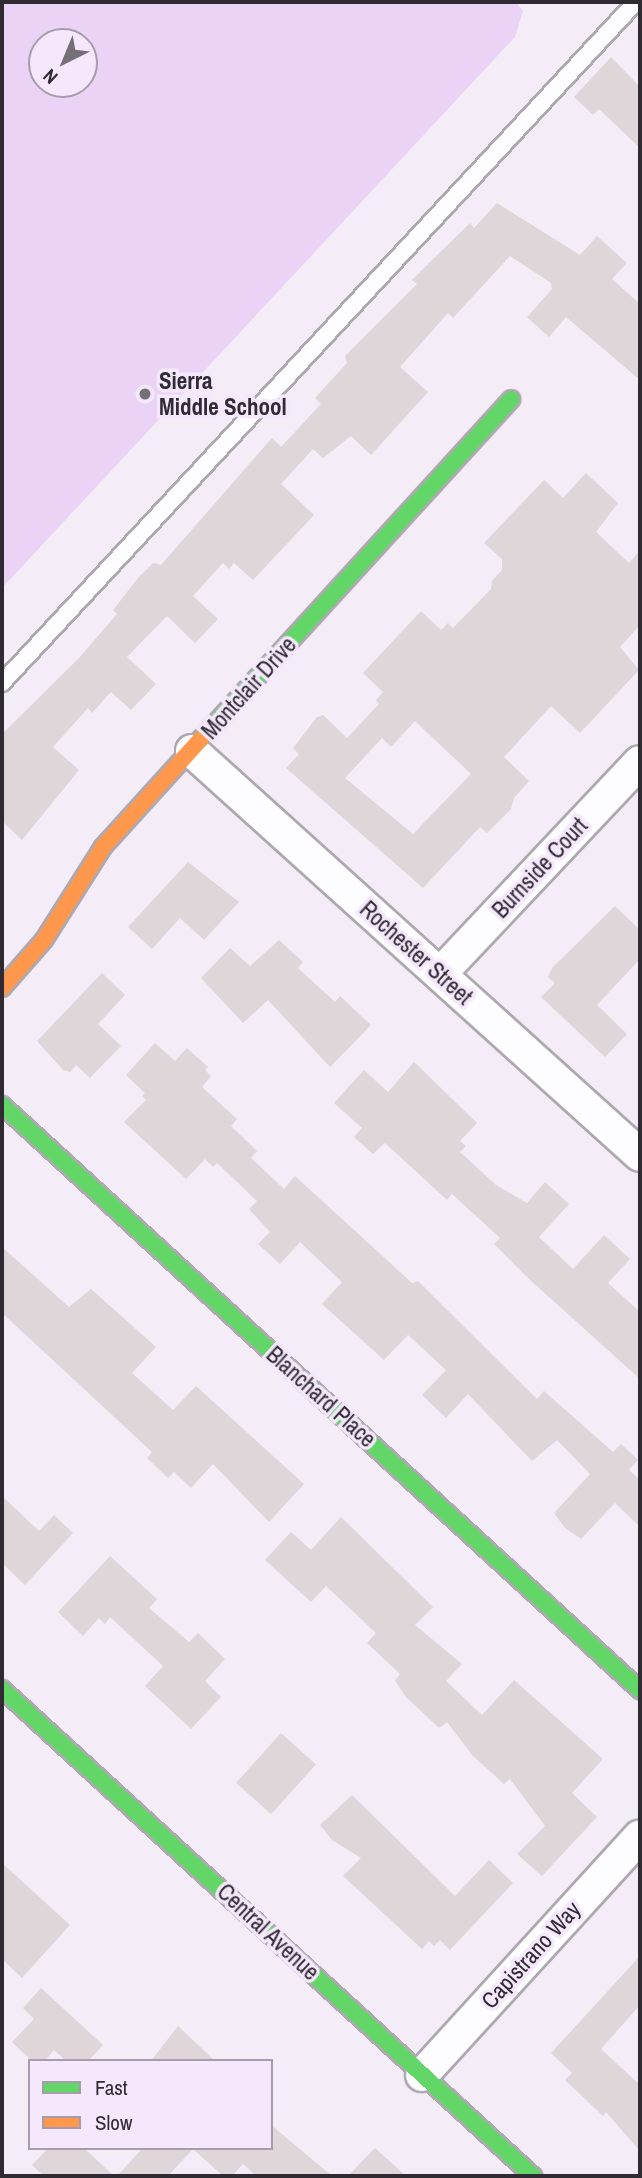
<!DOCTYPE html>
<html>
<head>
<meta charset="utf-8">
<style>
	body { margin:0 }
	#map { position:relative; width:642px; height:2178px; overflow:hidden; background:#f4ecf7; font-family:"Archivo Narrow",sans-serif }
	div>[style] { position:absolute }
	.green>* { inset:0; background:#ead3f5 }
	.building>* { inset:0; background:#ded6d9; transform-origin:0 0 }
	.roads { filter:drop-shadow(2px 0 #aea8b0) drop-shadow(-2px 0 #aea8b0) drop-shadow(0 2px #aea8b0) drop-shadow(0 -2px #aea8b0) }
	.lane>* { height:16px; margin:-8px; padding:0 8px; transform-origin:8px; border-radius:8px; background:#fdfcfe }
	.street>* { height:32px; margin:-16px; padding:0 16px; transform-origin:16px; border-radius:16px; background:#fdfcfe }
	.fast>* { height:16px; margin:-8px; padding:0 8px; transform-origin:8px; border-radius:8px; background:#63d668 }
	.slow>* { height:16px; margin:-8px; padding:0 8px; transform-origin:8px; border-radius:8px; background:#ff974d }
	.dots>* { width:19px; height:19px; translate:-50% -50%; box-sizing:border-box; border:4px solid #f5e8fc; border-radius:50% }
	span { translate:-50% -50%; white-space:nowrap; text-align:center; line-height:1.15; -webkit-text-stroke:7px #f5e8fc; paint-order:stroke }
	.poi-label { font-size:23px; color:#302b32; font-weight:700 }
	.left { translate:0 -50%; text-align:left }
	.street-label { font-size:23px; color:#302b32 }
	.frame { position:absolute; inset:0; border:4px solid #302b32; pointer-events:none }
	.legend { position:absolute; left:28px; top:2059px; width:245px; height:91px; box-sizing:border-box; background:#f5e8fc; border:2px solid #a69cab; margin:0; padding:9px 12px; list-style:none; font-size:21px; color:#302b32 }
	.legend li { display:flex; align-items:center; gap:14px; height:35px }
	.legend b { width:35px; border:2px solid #a69cab }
	.north { position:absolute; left:28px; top:28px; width:70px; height:70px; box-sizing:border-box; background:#f5e8fc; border:2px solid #a69cab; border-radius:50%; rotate:223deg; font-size:19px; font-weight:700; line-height:28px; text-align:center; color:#302b32 }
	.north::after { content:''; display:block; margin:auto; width:24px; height:32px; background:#756f77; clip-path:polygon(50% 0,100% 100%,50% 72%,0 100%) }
</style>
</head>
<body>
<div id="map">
	<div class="green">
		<div style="clip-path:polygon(evenodd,2px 2px,516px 2px,523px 11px,515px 37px,2px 588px,2px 2px,42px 42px,84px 42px,84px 84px,42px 84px,42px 42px)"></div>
	</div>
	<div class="building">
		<div style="clip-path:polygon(611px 57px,640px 87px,640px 148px,599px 109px,593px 115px,574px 97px)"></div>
		<div style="clip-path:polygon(497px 203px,580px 255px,597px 236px,627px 263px,612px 279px,640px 304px,640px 380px,566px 317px,549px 337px,527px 317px,552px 289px,551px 283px,510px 256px,453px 318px,448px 313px,400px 367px,428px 392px,371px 455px,351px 436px,323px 458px,313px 449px,281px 484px,314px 515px,253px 580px,234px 563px,229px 569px,223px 563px,193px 596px,218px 619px,195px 643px,167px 616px,127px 657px,156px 684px,131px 710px,111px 692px,92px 713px,88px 708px,53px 747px,79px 770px,22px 840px,2px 821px,2px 734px,79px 658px,117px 614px,113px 610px,138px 578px,153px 563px,161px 565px,272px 438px,281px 447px,321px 404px,315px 398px,347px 363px,345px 356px,417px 284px,412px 280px,430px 262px,470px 223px,474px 228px)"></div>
		<div style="clip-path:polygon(evenodd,586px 473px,618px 503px,596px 532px,629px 563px,640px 550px,640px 625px,620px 647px,639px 670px,580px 733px,551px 706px,504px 757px,529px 781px,514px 798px,511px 809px,487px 833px,480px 827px,423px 888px,286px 768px,299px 754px,293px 748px,317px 717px,323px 715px,347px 738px,379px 704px,376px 700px,383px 692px,363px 673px,421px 611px,441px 630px,448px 623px,453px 628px,491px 589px,492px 581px,502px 570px,502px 559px,484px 543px,544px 480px,563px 498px,586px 473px,415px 721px,471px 774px,413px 834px,345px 778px,382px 738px,391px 747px,415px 721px)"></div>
		<div style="clip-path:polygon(188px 862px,239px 902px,204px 940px,180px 918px,152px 949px,128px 927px)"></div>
		<div style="clip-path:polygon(615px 906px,640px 930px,640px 959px,597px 1005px,627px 1034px,605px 1057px,541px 997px,555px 983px,548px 977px,552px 968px)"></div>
		<div style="clip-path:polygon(279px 940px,303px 962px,298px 968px,335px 1002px,340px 996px,371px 1025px,330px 1067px,268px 1000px,243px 1023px,201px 978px,230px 948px,250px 966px)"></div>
		<div style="clip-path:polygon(102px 973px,125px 995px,98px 1024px,121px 1046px,90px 1078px,76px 1065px,70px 1072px,63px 1070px,37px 1041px)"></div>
		<div style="clip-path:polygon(155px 1043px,175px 1061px,187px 1048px,208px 1067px,205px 1070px,211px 1076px,202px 1087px,237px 1119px,231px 1126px,257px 1151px,251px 1158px,284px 1189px,295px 1176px,412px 1283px,418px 1281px,537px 1399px,544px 1391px,613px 1452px,621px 1444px,638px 1460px,629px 1470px,640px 1480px,640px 1527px,615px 1503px,581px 1539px,565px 1528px,554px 1513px,590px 1474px,557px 1440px,532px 1461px,468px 1394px,446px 1418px,422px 1395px,446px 1370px,408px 1335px,384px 1360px,322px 1304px,342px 1282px,300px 1242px,280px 1264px,258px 1244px,270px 1232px,249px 1209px,257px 1201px,217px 1163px,213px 1167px,205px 1159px,186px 1179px,124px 1122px,146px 1100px,142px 1096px,145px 1093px,126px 1075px)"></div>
		<div style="clip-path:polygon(414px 1062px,477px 1123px,460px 1141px,466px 1146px,460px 1152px,496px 1185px,527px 1203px,545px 1182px,569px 1204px,539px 1237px,573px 1269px,604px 1235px,630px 1259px,608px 1283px,640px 1312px,640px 1379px,529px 1279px,494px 1244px,500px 1238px,452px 1194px,447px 1200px,385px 1143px,373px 1154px,354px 1137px,362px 1128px,334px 1103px,364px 1070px,388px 1092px)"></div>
		<div style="clip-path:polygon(2px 1247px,69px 1307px,91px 1289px,156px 1347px,132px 1373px,173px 1410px,196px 1386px,304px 1484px,269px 1522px,213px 1464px,191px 1488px,174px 1472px,168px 1478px,147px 1458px,152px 1452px,2px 1313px)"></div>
		<div style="clip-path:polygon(2px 1496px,39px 1531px,54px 1515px,73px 1533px,25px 1585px,2px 1563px)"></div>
		<div style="clip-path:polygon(341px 1517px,433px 1607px,415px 1625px,462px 1664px,446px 1681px,482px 1715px,514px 1680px,603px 1759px,572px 1793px,597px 1817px,542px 1876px,517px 1854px,545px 1826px,510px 1779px,504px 1784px,473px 1756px,447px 1722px,439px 1728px,405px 1696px,395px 1680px,400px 1674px,367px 1643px,376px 1633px,326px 1586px,311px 1602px,265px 1560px,291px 1532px,311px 1550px)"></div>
		<div style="clip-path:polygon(110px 1556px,157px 1599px,149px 1608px,189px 1642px,198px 1633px,225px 1659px,205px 1681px,221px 1697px,191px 1729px,145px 1686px,163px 1666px,110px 1617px,105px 1624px,99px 1618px,83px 1636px,58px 1612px)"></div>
		<div style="left:281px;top:1733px;width:47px;height:67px;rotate:42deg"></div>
		<div style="clip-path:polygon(352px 1795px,455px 1896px,489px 1860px,513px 1883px,450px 1950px,440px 1940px,434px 1946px,429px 1941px,422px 1949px,343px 1876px,361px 1858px,332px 1840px,320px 1825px)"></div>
		<div style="clip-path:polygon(2px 1863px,70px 1925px,22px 1978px,2px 1959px)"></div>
		<div style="clip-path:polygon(640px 1956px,640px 2005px,601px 2049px,640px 2085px,640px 2151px,606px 2112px,603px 2116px,565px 2080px,572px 2073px,551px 2053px)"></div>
		<div style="clip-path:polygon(41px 1988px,103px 2045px,88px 2061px,66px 2061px,54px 2050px,45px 2061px,32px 2061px,12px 2042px,34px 2019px,23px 2008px)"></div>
		<div style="clip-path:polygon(178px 2026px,215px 2061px,151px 2061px)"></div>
		<div style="clip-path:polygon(271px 2125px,332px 2176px,256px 2176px,243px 2164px,232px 2176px,223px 2176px,193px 2149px,168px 2176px,117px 2176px,143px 2148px,271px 2148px)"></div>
		<div style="clip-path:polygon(48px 2148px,84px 2148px,114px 2176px,44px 2176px,32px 2165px)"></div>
		<div style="clip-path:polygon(375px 2148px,406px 2176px,348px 2176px)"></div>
	</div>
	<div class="roads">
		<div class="lane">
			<div style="left:2px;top:683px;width:930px;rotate:-47.05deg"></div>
		</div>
		<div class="street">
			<div style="left:192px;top:751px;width:603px;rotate:42.04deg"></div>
			<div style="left:440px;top:974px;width:291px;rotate:-46.7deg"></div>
			<div style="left:422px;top:2075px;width:323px;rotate:-47.6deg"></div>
		</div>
		<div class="fast">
			<div style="left:201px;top:739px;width:460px;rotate:-47.6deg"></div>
			<div style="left:2px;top:1105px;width:866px;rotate:42.52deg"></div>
			<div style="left:2px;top:1689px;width:721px;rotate:42.53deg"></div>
		</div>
		<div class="slow">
			<div style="left:2px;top:988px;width:64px;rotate:-48.8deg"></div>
			<div style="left:44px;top:940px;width:110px;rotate:-57.6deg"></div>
			<div style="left:103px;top:847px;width:146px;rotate:-47.8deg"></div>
		</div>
	</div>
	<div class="dots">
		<div style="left:145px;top:394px;background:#756f77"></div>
	</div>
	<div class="poi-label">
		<span class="left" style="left:159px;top:394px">Sierra<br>Middle School</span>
	</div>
	<div class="street-label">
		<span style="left:249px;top:688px;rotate:-48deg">Montclair Drive</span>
		<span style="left:540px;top:868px;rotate:-47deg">Burnside Court</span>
		<span style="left:416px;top:953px;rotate:42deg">Rochester Street</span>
		<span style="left:321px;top:1397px;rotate:42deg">Blanchard Place</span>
		<span style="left:268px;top:1932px;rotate:43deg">Central Avenue</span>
		<span style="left:531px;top:1955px;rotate:-48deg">Capistrano Way</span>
	</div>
	<div class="frame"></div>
	<ul class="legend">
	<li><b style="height:9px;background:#63d668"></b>Fast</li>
	<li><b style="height:9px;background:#ff974d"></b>Slow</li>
	</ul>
	<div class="north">N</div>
</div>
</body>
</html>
